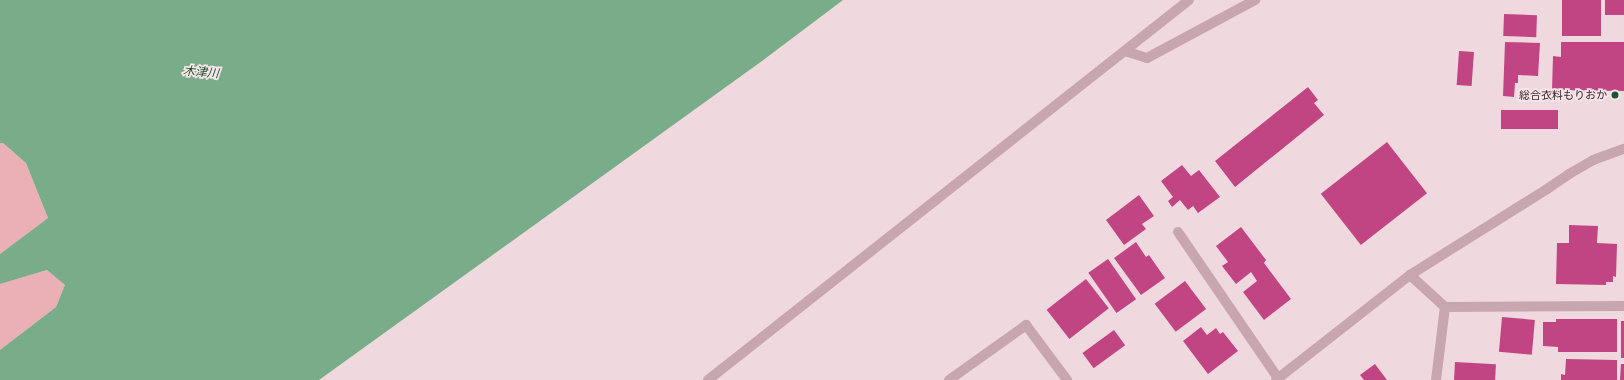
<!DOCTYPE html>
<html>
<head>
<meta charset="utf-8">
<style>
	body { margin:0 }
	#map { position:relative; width:1624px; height:380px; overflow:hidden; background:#f0d9de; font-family:Manrope,"Noto Sans JP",sans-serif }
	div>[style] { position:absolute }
	.sand>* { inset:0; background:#ebb0b5 }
	.water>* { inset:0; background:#79ac89 }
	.building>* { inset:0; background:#c24583; transform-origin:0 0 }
	.minor>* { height:10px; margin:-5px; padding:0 5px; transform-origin:5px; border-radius:5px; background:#c8a6af }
	.dots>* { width:11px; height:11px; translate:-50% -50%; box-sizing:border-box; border:2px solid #f8e5e9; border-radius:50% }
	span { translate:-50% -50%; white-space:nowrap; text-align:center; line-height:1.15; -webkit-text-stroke:3.5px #f8e5e9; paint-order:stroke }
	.poi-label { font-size:11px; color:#34262c }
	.right { translate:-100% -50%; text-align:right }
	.water-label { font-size:12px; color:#1d542f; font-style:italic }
</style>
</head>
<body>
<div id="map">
	<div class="sand">
		<div style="clip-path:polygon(0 143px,3px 143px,26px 163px,48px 218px,0 254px)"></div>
		<div style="clip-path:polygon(47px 270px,65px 285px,56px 307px,0 350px,0 284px)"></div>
	</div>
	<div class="water">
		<div style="clip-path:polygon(0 0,843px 0,762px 61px,319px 380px,0 380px,0 350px,56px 307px,65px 285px,47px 270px,0 284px,0 254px,48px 218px,26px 163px,3px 143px,0 143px)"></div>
	</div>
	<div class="building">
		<div style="left:1562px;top:0;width:39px;height:36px"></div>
		<div style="left:1605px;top:0;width:19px;height:15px"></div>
		<div style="left:1504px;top:14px;width:33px;height:22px;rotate:2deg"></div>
		<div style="clip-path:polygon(1505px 42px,1540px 43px,1538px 76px,1518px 75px,1518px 83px,1515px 83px,1514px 97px,1503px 96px)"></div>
		<div style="clip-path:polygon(1561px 42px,1624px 42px,1624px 91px,1552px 90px,1553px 56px,1561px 57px)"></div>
		<div style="left:1459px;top:51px;width:15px;height:34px;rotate:4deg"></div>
		<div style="clip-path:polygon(1308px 87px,1318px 100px,1314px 103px,1324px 115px,1235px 187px,1215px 161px)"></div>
		<div style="left:1501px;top:110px;width:57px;height:19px"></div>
		<div style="left:1387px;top:142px;width:65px;height:84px;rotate:52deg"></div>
		<div style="clip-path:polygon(1182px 165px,1191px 176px,1199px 170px,1220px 197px,1198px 213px,1193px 206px,1188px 210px,1180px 200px,1172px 207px,1168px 201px,1173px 197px,1161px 181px)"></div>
		<div style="clip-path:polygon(1139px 195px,1154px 216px,1142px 224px,1146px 229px,1124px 245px,1106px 220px)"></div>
		<div style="clip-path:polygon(1569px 225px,1598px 226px,1597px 243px,1617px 244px,1616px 277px,1613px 276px,1613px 282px,1606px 282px,1606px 285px,1556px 284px,1557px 243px,1569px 243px)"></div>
		<div style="clip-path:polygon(1241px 227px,1266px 260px,1264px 263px,1291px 299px,1264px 320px,1243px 292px,1257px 281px,1251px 272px,1236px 284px,1222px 266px,1228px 262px,1216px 246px)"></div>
		<div style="clip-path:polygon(1136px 242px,1146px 257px,1149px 255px,1165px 278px,1141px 295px,1114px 258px)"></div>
		<div style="left:1108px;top:259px;width:49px;height:24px;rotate:55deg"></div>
		<div style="left:1086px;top:279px;width:37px;height:50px;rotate:52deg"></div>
		<div style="left:1185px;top:281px;width:35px;height:38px;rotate:53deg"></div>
		<div style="left:1502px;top:317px;width:33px;height:35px;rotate:5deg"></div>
		<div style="clip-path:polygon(1556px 319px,1617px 319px,1617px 352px,1558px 352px,1558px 347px,1543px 346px,1543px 322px,1556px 322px)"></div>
		<div style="left:1621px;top:321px;width:3px;height:37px"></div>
		<div style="clip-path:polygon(1201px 327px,1207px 335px,1216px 328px,1220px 334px,1223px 332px,1238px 351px,1208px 374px,1183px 341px)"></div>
		<div style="left:1114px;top:330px;width:19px;height:39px;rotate:54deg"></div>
		<div style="clip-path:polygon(1566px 359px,1617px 360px,1617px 380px,1561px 380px,1561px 374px,1565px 375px)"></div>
		<div style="left:1455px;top:362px;width:41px;height:18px;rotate:3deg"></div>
		<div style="clip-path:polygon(1375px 364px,1387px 380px,1364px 380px,1360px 375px)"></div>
		<div style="clip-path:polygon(1621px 364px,1624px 364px,1624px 380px,1620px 380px)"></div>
	</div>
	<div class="minor">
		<div style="left:1125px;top:51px;width:23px;rotate:18deg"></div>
		<div style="left:1147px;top:58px;width:123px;rotate:-28.2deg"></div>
		<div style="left:1178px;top:232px;width:177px;rotate:55.6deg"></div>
		<div style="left:1410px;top:275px;width:47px;rotate:42.4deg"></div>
		<div style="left:1445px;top:307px;width:179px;rotate:-0.3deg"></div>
		<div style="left:708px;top:380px;width:613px;rotate:-38.31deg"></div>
		<div style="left:949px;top:380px;width:95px;rotate:-35.5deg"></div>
		<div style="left:1026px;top:325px;width:69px;rotate:53.3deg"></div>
		<div style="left:1276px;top:380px;width:170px;rotate:-38.1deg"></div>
		<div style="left:1410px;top:275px;width:162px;rotate:-32.1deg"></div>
		<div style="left:1547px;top:189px;width:27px;rotate:-34deg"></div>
		<div style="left:1569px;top:174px;width:28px;rotate:-30deg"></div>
		<div style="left:1593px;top:160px;width:33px;rotate:-20deg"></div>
		<div style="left:1436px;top:380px;width:74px;rotate:-83deg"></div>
	</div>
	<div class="dots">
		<div style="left:1615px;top:95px;background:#1d542f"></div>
	</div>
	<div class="poi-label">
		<span class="right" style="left:1607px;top:95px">総合衣料もりおか</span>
	</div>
	<div class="water-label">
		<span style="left:201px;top:72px;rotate:5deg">木津川</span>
	</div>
</div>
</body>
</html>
